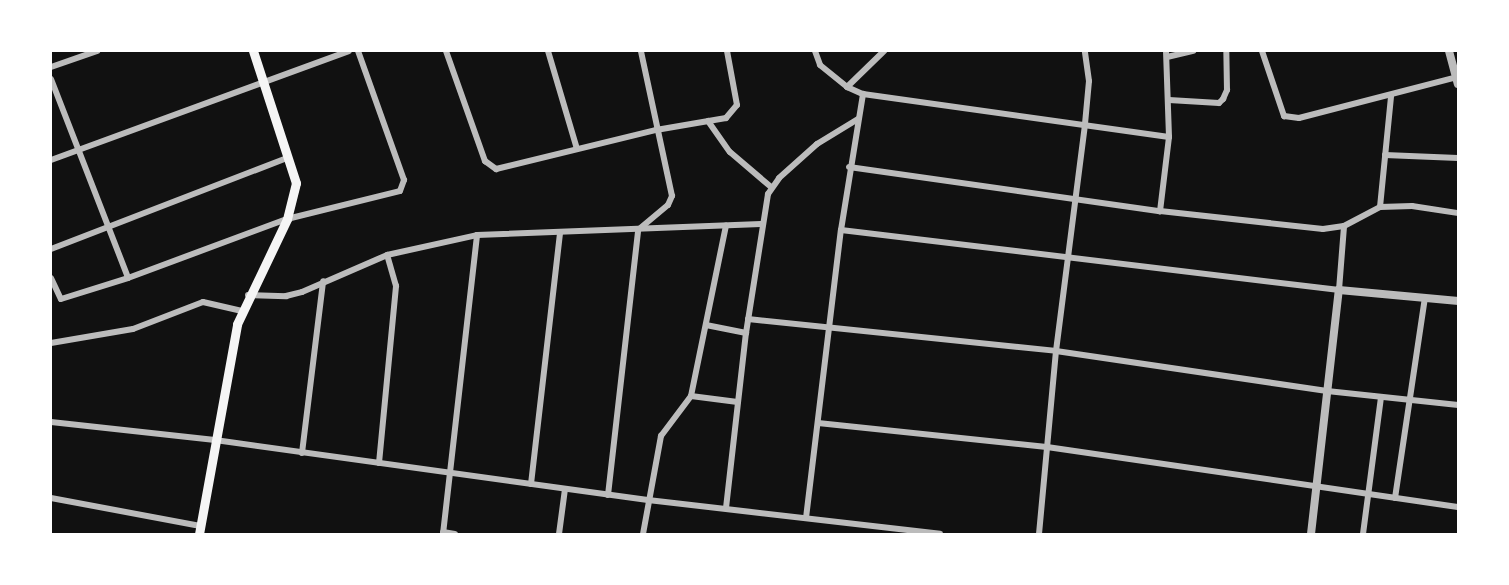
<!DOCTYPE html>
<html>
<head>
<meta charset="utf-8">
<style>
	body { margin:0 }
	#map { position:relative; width:1509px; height:585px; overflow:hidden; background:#111; font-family:"Alegreya Sans",sans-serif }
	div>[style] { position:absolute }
	.minor>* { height:6px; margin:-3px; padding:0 3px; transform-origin:3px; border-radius:3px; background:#bcbcbc }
	.tertiary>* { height:8px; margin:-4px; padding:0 4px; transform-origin:4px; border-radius:4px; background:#bcbcbc }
	.secondary>* { height:9px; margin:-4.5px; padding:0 4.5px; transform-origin:4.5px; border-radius:4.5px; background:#f5f5f5 }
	span { translate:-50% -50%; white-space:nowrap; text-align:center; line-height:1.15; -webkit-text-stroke:4.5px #fff; paint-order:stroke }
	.frame { position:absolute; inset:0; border:52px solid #fff; pointer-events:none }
</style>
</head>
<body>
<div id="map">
	<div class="minor">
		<div style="left:446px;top:51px;width:117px;rotate:70.5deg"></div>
		<div style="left:485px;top:161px;width:14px;rotate:36deg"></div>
		<div style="left:496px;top:169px;width:165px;rotate:-13.7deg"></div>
		<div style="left:656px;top:130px;width:71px;rotate:-9.7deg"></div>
		<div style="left:726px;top:118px;width:17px;rotate:-50deg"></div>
		<div style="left:737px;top:105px;width:55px;rotate:-100.5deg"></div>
		<div style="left:548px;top:51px;width:102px;rotate:73.5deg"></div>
		<div style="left:815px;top:51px;width:15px;rotate:70deg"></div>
		<div style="left:820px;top:65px;width:35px;rotate:39deg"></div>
		<div style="left:847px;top:87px;width:17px;rotate:24deg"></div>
		<div style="left:1166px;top:51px;width:86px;rotate:88deg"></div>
		<div style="left:1262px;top:51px;width:69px;rotate:71.3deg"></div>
		<div style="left:1284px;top:116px;width:15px;rotate:8deg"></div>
		<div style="left:1299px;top:118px;width:163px;rotate:-14.5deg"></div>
		<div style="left:1167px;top:57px;width:27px;rotate:-13deg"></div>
		<div style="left:51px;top:67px;width:49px;rotate:-19.2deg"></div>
		<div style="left:51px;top:79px;width:213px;rotate:68.8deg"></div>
		<div style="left:128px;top:278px;width:170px;rotate:-20.4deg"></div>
		<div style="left:287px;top:219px;width:116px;rotate:-13.9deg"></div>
		<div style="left:400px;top:191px;width:12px;rotate:-70deg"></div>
		<div style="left:404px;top:180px;width:137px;rotate:-109.6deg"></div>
		<div style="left:847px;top:87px;width:52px;rotate:-44.2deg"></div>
		<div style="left:1169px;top:100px;width:50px;rotate:3.4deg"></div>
		<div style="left:1219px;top:103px;width:6px;rotate:-45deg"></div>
		<div style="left:1223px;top:99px;width:10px;rotate:-66deg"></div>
		<div style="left:1227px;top:90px;width:39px;rotate:-91deg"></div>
		<div style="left:708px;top:121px;width:38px;rotate:55deg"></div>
		<div style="left:730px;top:152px;width:54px;rotate:40.5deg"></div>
		<div style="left:1385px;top:155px;width:73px;rotate:2.4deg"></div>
		<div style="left:51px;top:160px;width:317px;rotate:-20.1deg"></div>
		<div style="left:849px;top:167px;width:314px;rotate:8.1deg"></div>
		<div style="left:1380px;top:207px;width:112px;rotate:-84.3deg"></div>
		<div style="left:841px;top:230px;width:502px;rotate:6.87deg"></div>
		<div style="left:1339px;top:290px;width:64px;rotate:-85.5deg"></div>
		<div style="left:51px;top:249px;width:255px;rotate:-21.1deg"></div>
		<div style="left:51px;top:278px;width:23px;rotate:65deg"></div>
		<div style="left:61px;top:299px;width:70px;rotate:-17.4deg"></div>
		<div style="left:248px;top:295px;width:38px;rotate:2deg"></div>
		<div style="left:286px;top:296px;width:16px;rotate:-14deg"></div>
		<div style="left:302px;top:292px;width:93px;rotate:-23.5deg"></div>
		<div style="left:387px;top:255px;width:92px;rotate:-12.5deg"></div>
		<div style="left:477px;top:235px;width:284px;rotate:-2.2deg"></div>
		<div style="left:748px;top:319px;width:310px;rotate:5.9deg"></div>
		<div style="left:1056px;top:351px;width:274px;rotate:8.4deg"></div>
		<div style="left:1327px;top:391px;width:132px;rotate:6.1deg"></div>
		<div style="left:706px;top:325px;width:41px;rotate:11.3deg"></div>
		<div style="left:51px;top:343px;width:83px;rotate:-9.7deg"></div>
		<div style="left:133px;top:329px;width:75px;rotate:-21.1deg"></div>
		<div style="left:203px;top:302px;width:40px;rotate:13deg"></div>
		<div style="left:691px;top:396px;width:47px;rotate:7.3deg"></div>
		<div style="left:51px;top:422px;width:165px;rotate:6.3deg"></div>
		<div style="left:215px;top:440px;width:437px;rotate:7.9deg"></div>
		<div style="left:648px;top:500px;width:294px;rotate:6.6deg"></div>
		<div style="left:818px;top:423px;width:230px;rotate:6deg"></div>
		<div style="left:1047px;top:447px;width:415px;rotate:8.3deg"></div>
		<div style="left:302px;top:453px;width:173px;rotate:-83deg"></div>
		<div style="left:379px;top:463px;width:178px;rotate:-84.5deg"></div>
		<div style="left:396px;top:286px;width:32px;rotate:-106deg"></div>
		<div style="left:531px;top:484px;width:253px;rotate:-83.4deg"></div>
		<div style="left:608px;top:495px;width:267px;rotate:-83.5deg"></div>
		<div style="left:638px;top:230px;width:39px;rotate:-40deg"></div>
		<div style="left:668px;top:205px;width:10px;rotate:-66deg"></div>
		<div style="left:672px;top:196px;width:148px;rotate:-102.1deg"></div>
		<div style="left:51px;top:498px;width:152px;rotate:10.6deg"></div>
		<div style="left:1395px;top:498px;width:202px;rotate:-81.5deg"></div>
		<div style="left:726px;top:508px;width:176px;rotate:-83.5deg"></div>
		<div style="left:746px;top:333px;width:141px;rotate:-81deg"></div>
		<div style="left:768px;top:194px;width:19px;rotate:-55deg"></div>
		<div style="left:779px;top:178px;width:51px;rotate:-41.8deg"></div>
		<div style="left:817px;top:144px;width:48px;rotate:-31.4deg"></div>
		<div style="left:806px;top:518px;width:290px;rotate:-83.1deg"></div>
		<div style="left:841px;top:230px;width:138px;rotate:-80.8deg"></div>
		<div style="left:863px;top:94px;width:309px;rotate:8deg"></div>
		<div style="left:1169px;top:137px;width:75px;rotate:96.9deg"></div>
		<div style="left:1160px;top:211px;width:164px;rotate:6.3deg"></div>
		<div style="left:1323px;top:229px;width:21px;rotate:-8deg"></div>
		<div style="left:1344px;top:226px;width:41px;rotate:-27.8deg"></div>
		<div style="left:1380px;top:207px;width:32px;rotate:-2deg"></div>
		<div style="left:1412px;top:206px;width:47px;rotate:8.7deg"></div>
		<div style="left:443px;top:532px;width:12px;rotate:9deg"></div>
		<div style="left:443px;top:534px;width:301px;rotate:-83.5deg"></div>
		<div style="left:559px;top:534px;width:45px;rotate:-82.4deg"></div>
		<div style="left:643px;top:534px;width:100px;rotate:-79.6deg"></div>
		<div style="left:661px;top:436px;width:50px;rotate:-53.1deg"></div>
		<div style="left:691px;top:396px;width:174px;rotate:-78.4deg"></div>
		<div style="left:1039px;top:534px;width:184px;rotate:-84.7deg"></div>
		<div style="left:1056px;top:351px;width:229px;rotate:-82.7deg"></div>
		<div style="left:1085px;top:124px;width:43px;rotate:-84.7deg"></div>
		<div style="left:1089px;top:81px;width:30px;rotate:-98deg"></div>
		<div style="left:1363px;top:534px;width:138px;rotate:-82.5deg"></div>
	</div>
	<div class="tertiary">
		<div style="left:1449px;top:51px;width:34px;rotate:75deg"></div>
		<div style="left:1311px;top:534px;width:246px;rotate:-83.5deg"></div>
		<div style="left:1339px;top:290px;width:120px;rotate:5.3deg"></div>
	</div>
	<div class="secondary">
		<div style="left:199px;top:534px;width:213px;rotate:-79.7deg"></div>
		<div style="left:237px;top:324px;width:116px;rotate:-64.5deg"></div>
		<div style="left:287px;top:219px;width:37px;rotate:-76deg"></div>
		<div style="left:296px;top:183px;width:139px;rotate:-108deg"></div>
	</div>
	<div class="frame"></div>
</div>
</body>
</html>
